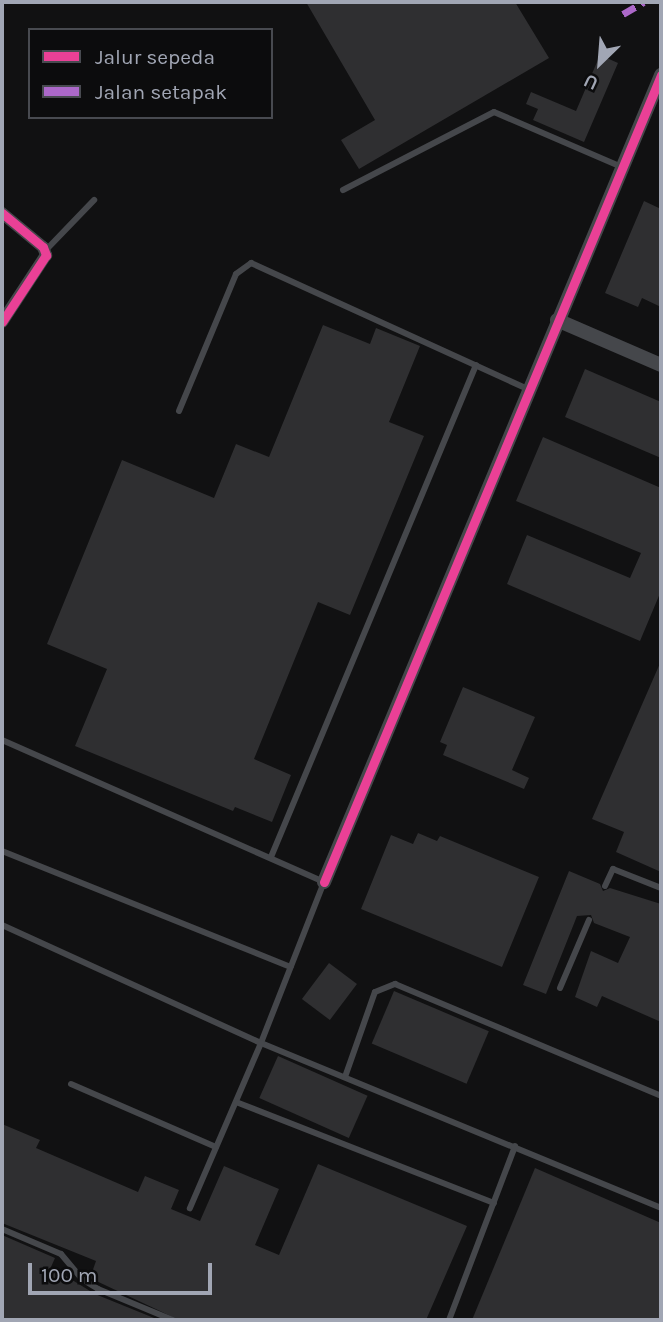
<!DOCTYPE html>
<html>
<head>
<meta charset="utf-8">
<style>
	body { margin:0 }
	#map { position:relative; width:663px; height:1322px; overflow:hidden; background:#111112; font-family:Karla,sans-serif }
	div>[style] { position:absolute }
	.building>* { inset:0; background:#2f2f31; transform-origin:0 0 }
	.service>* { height:6px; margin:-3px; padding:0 3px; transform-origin:3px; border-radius:3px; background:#45474b }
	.minor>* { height:12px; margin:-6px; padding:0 6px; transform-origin:6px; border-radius:6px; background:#45474b }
	.tertiary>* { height:14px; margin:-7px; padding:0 7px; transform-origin:7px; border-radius:7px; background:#45474b }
	.quiet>* { height:7px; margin-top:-3.5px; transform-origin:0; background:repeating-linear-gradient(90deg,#ac68c9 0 14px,transparent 0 21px) }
	.cycleway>* { height:9px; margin:-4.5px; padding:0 4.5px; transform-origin:4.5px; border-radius:4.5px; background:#ea4096 }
	span { translate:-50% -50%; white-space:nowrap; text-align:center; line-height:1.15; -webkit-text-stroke:5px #0c0c0d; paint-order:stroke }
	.frame { position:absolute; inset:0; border:4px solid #a1a6b4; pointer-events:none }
	.legend { position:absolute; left:28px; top:28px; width:245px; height:91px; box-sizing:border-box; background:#0c0c0d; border:2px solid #484a50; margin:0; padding:9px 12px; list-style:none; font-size:21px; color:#a1a6b4 }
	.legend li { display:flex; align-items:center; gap:14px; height:35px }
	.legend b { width:35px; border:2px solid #484a50 }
	.north { position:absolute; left:565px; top:28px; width:70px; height:70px; -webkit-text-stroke:5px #0c0c0d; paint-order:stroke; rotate:205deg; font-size:19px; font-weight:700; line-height:28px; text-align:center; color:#a1a6b4 }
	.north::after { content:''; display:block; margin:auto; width:24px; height:32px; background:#a1a6b4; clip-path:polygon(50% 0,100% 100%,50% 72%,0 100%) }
	.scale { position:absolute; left:28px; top:1263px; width:184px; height:32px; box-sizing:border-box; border:4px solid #a1a6b4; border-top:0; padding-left:9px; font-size:21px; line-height:24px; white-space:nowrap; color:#a1a6b4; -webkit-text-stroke:5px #0c0c0d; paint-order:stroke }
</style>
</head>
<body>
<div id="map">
	<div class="building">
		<div style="clip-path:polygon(306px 2px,515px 2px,549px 58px,359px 169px,341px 140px,375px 120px)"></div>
		<div style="clip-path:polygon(600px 55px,618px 63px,584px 142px,533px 120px,538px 109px,526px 104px,531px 92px,576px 111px)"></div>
		<div style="clip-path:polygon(644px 201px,661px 209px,661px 307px,642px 298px,638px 307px,605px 293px)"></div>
		<div style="clip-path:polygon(323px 325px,370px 344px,376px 328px,420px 346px,389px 422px,424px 436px,350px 615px,318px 602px,254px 759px,291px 775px,272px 822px,235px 807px,233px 811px,75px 746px,107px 669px,47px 644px,122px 460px,214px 498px,236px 444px,269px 457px)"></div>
		<div style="clip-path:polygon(585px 369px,661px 402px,661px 458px,565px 417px)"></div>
		<div style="clip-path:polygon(543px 437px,661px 488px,661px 591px,640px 641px,507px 584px,527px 535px,630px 578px,641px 553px,516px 501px)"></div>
		<div style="clip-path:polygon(661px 661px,661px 872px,616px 852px,624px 832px,592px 819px)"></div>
		<div style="clip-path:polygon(463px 687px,535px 717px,512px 770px,529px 778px,524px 789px,443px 755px,447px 745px,440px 742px)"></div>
		<div style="clip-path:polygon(418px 833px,437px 841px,440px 836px,539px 877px,502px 967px,361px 909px,391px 835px,413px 844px)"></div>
		<div style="clip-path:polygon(569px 871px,600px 884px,603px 891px,610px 888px,661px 904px,661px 1022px,602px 996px,597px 1007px,575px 997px,591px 951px,618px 963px,630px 937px,594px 923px,591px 915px,577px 916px,546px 994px,523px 985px)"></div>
		<div style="left:329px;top:963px;width:35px;height:45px;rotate:37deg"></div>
		<div style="left:394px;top:991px;width:103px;height:57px;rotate:23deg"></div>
		<div style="left:278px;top:1056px;width:98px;height:46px;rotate:24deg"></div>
		<div style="clip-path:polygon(2px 1124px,40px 1140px,36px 1148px,138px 1192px,145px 1176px,179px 1190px,171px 1209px,200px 1221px,224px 1166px,279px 1189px,255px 1245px,279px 1255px,318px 1164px,467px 1226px,426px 1320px,179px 1320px,90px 1278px,96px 1261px,2px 1223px)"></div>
		<div style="clip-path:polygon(535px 1168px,661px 1223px,661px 1320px,472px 1320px)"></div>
		<div style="clip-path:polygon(2px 1235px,55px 1258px,51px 1267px,95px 1294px,159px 1320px,2px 1320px)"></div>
	</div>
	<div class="service">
		<div style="left:343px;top:190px;width:170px;rotate:-27.3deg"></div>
		<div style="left:494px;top:112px;width:139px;rotate:23.3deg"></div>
		<div style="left:45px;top:251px;width:71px;rotate:-46.1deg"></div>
		<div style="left:179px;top:411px;width:148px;rotate:-67.4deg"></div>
		<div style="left:236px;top:274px;width:19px;rotate:-36deg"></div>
		<div style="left:251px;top:263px;width:304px;rotate:24.5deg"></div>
		<div style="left:2px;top:740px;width:352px;rotate:23.8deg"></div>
		<div style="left:324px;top:882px;width:173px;rotate:111.4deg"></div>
		<div style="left:261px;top:1043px;width:433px;rotate:22.4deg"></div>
		<div style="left:2px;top:851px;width:311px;rotate:21.9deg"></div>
		<div style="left:271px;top:857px;width:533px;rotate:-67.38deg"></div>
		<div style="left:605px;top:886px;width:19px;rotate:-65deg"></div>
		<div style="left:613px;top:869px;width:52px;rotate:21.6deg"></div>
		<div style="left:2px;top:925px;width:285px;rotate:24.5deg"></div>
		<div style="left:261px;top:1043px;width:180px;rotate:113.3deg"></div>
		<div style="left:560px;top:988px;width:74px;rotate:-66.9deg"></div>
		<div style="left:345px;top:1077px;width:90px;rotate:-70.6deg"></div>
		<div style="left:375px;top:992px;width:22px;rotate:-22deg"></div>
		<div style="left:395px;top:984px;width:289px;rotate:22.8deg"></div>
		<div style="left:71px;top:1084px;width:158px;rotate:23.5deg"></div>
		<div style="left:236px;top:1102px;width:277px;rotate:21.4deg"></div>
		<div style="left:2px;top:1229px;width:64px;rotate:23deg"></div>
		<div style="left:61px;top:1254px;width:33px;rotate:50deg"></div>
		<div style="left:82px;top:1279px;width:19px;rotate:32deg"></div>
		<div style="left:98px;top:1289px;width:81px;rotate:22.5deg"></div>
		<div style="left:449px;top:1320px;width:186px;rotate:-69.2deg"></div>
	</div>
	<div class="minor">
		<div style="left:2px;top:213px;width:53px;rotate:39.7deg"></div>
		<div style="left:43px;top:247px;width:9px;rotate:69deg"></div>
		<div style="left:46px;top:255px;width:80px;rotate:123.3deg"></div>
	</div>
	<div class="tertiary">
		<div style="left:557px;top:320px;width:113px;rotate:23.4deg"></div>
		<div style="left:324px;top:882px;width:875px;rotate:-67.33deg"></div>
	</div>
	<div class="quiet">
		<div style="left:623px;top:14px;width:24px;rotate:-30deg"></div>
	</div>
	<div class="cycleway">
		<div style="left:2px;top:213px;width:53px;rotate:39.7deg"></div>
		<div style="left:43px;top:247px;width:9px;rotate:69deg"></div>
		<div style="left:46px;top:255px;width:80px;rotate:123.3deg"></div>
		<div style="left:324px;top:882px;width:875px;rotate:-67.33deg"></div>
	</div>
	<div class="frame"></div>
	<ul class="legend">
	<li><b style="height:9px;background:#ea4096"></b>Jalur sepeda</li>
	<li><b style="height:9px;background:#ac68c9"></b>Jalan setapak</li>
	</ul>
	<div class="north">U</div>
	<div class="scale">100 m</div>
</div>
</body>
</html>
